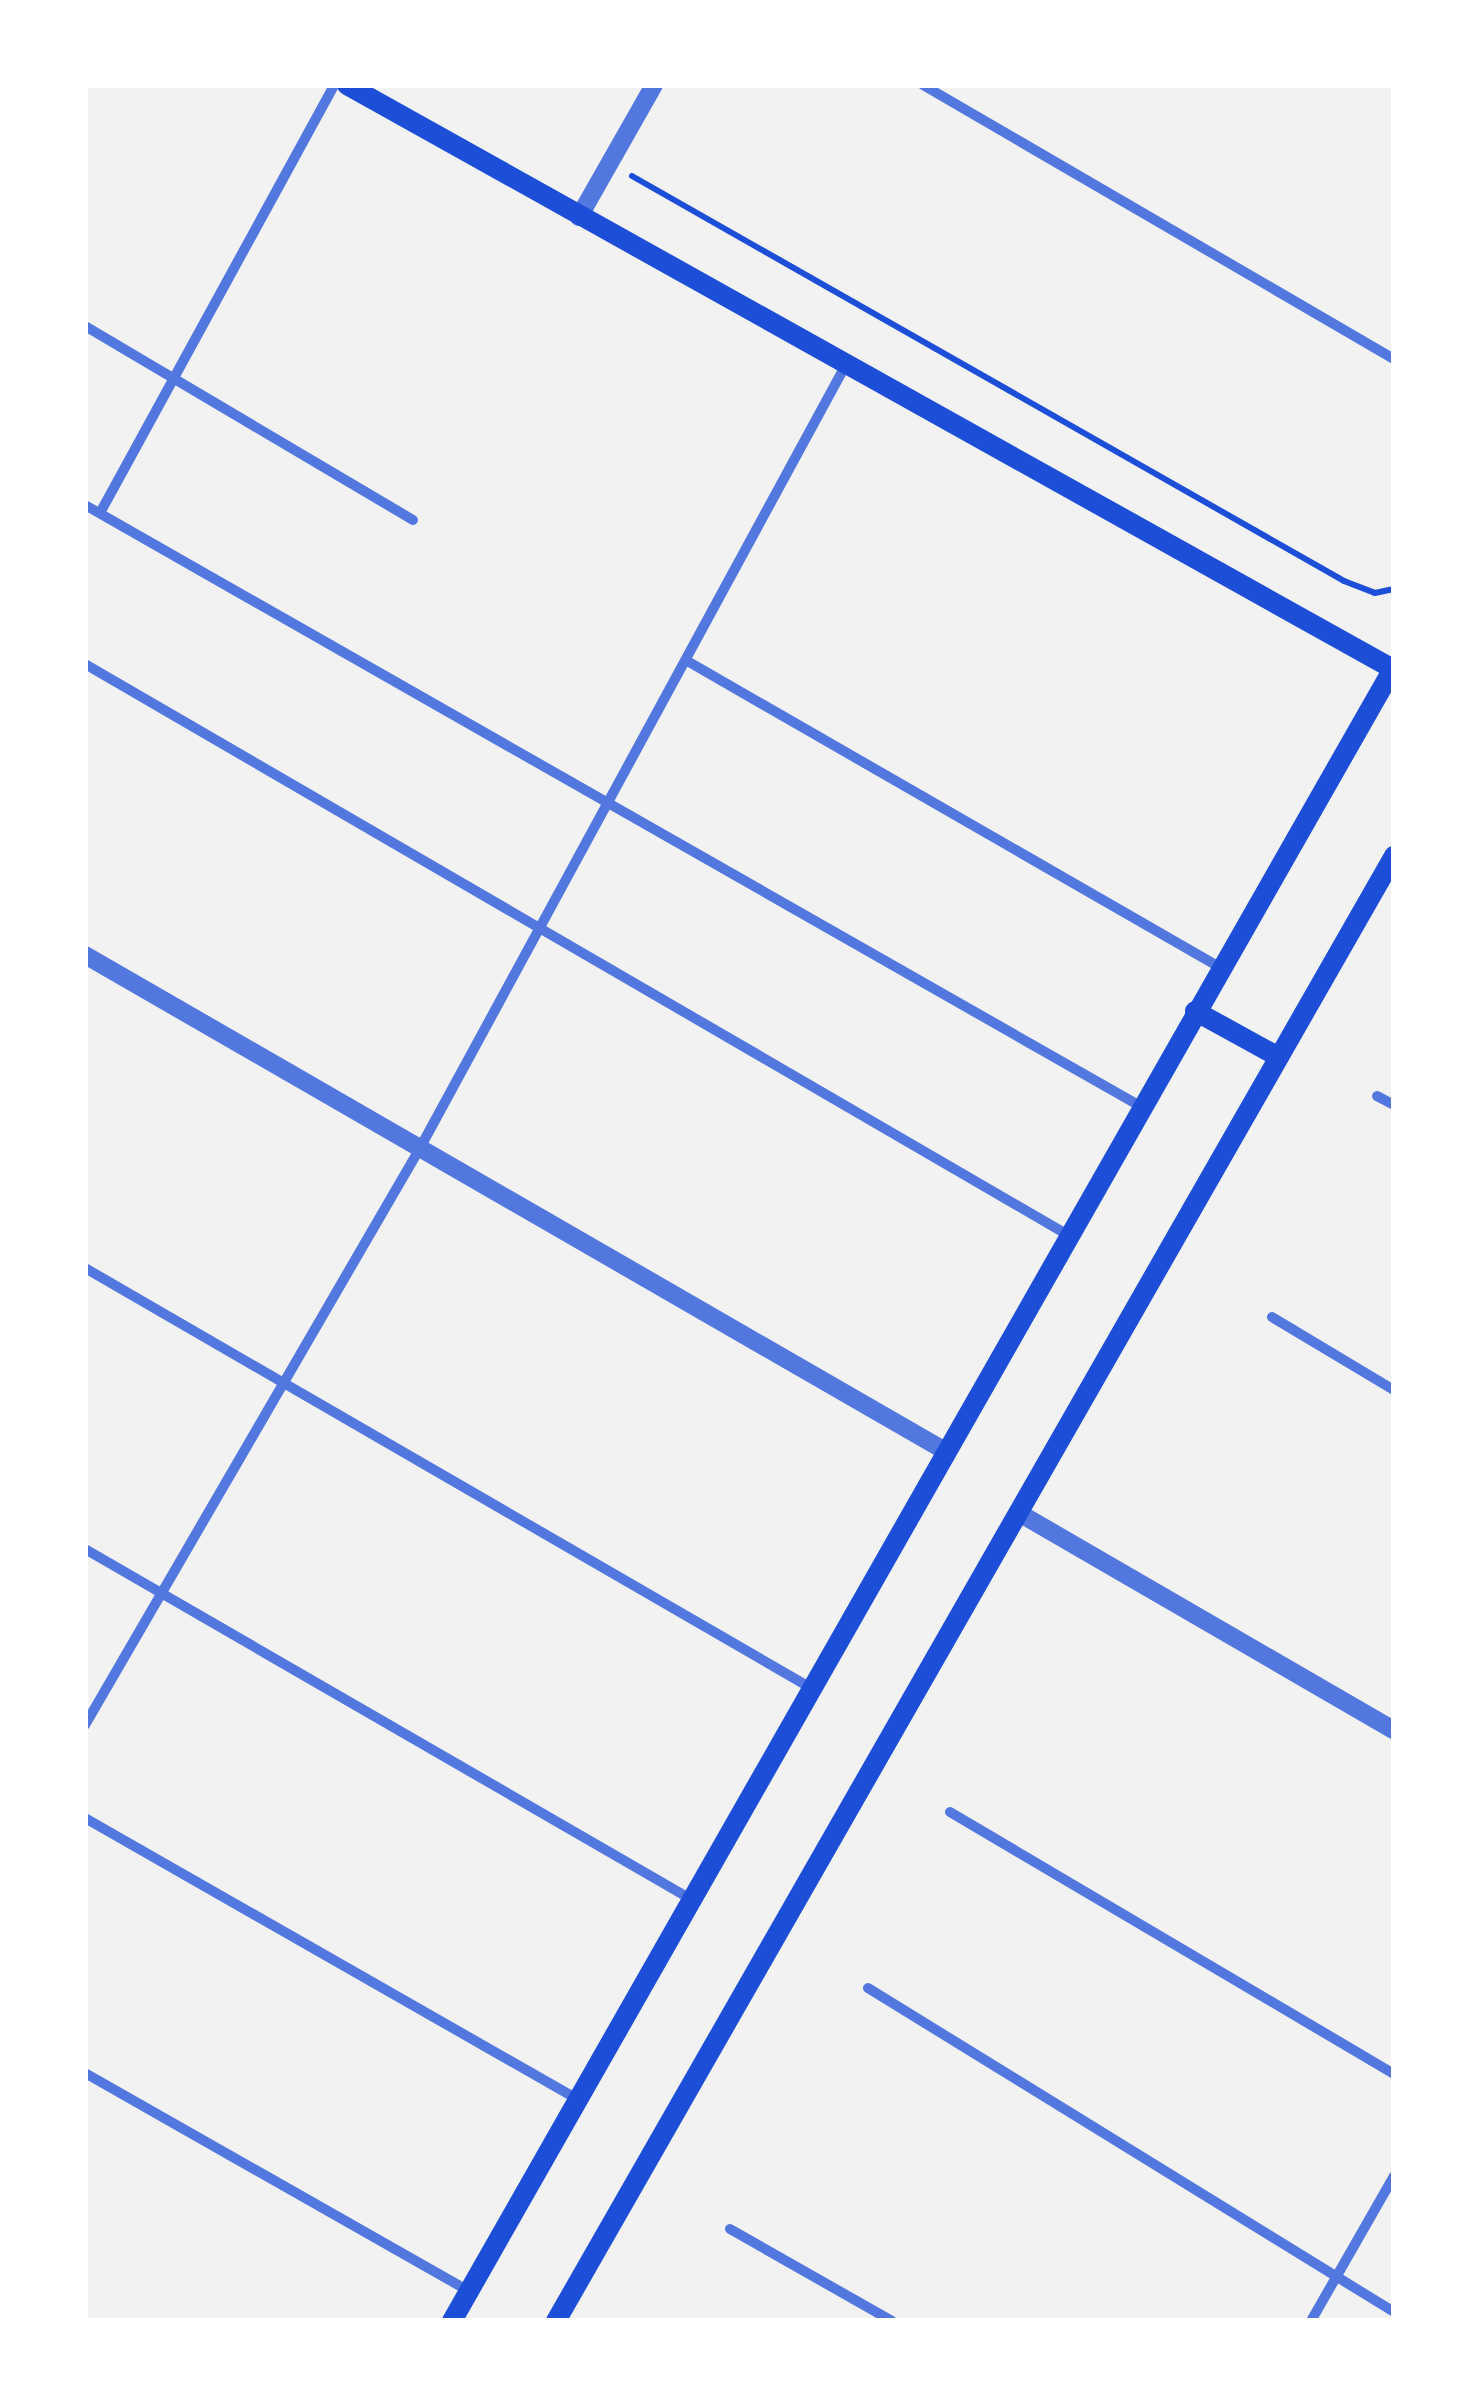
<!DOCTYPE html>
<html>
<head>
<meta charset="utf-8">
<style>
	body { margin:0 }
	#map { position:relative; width:1479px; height:2406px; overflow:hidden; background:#f2f2f2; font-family:"Open Sans",sans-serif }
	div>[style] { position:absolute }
	.path>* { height:6px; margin:-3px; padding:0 3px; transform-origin:3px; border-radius:3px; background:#1d4ed8 }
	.minor>* { height:10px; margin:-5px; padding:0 5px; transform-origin:5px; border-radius:5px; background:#5277de }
	.tertiary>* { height:18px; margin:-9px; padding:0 9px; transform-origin:9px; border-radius:9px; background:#5277de }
	.secondary>* { height:20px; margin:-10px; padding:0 10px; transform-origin:10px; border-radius:10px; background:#1d4ed8 }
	span { translate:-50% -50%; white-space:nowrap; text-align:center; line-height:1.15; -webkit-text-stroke:9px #fff; paint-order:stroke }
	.frame { position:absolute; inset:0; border:88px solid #fff; pointer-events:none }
</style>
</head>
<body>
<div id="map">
	<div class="path">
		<div style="left:632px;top:176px;width:819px;rotate:29.63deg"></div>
		<div style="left:1344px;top:581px;width:33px;rotate:21deg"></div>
		<div style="left:1375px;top:593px;width:19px;rotate:-12deg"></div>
	</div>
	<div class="minor">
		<div style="left:923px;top:85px;width:545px;rotate:30.19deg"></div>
		<div style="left:85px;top:326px;width:381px;rotate:30.6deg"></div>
		<div style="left:85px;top:505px;width:1214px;rotate:29.67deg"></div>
		<div style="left:100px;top:513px;width:488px;rotate:-61.3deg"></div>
		<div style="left:689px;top:662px;width:614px;rotate:29.91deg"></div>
		<div style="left:85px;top:664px;width:1137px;rotate:30.15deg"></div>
		<div style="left:1377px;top:1096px;width:19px;rotate:28deg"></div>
		<div style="left:85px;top:1268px;width:839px;rotate:30.05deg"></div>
		<div style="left:1272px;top:1317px;width:142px;rotate:30.9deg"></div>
		<div style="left:85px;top:1549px;width:698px;rotate:30.02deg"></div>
		<div style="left:85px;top:1725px;width:667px;rotate:-59.86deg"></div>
		<div style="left:420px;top:1148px;width:888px;rotate:-61.47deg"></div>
		<div style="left:950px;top:1812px;width:516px;rotate:30.54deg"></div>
		<div style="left:85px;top:1818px;width:567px;rotate:29.73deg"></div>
		<div style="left:868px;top:1988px;width:618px;rotate:31.63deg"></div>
		<div style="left:85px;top:2073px;width:442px;rotate:29.6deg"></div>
		<div style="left:730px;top:2229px;width:186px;rotate:29.6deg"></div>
		<div style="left:1311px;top:2321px;width:167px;rotate:-60.2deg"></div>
	</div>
	<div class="tertiary">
		<div style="left:579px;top:217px;width:152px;rotate:-60.4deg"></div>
		<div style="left:85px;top:955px;width:993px;rotate:29.97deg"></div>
		<div style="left:1019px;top:1513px;width:433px;rotate:30.1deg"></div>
	</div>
	<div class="secondary">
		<div style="left:347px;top:85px;width:1198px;rotate:29.18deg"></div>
		<div style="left:1195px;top:1011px;width:94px;rotate:28.8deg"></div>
		<div style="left:452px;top:2321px;width:1903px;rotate:-60.34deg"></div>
		<div style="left:556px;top:2321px;width:1688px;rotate:-60.23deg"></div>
	</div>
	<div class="frame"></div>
</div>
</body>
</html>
